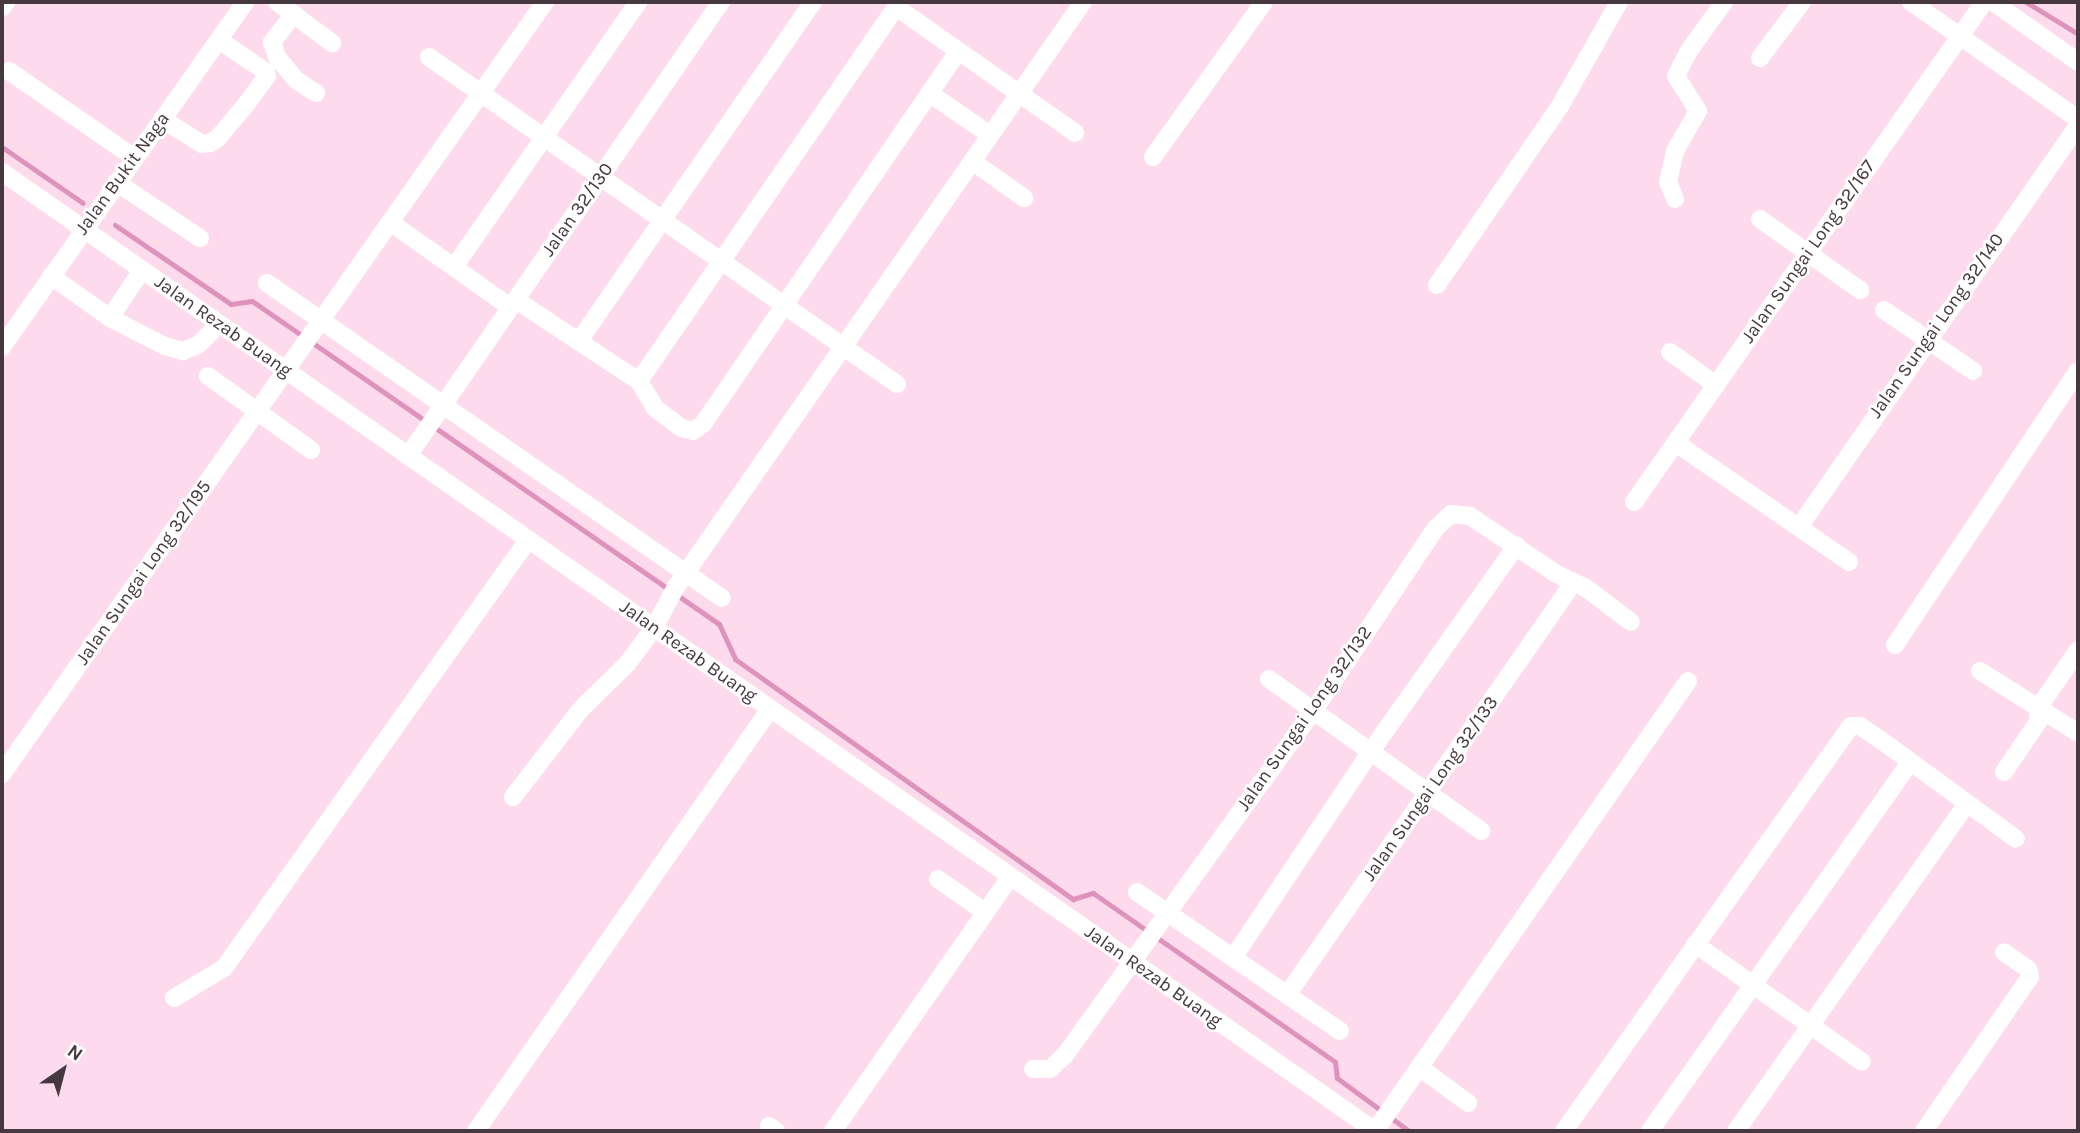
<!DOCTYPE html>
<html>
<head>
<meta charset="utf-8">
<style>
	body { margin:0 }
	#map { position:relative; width:2080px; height:1133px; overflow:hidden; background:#fedbec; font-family:Karla,sans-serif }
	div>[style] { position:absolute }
	.stream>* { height:5px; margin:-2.5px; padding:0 2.5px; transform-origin:2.5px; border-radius:2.5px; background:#de93bc }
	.minor>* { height:18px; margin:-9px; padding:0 9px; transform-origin:9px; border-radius:9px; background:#fff }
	span { translate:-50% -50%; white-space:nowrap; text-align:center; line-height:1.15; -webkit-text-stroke:5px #fff; paint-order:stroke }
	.street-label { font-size:19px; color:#46383f }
	.frame { position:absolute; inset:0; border:4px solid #46383f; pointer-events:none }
	.north { position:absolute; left:28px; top:1035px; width:70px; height:70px; -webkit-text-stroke:5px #fff; paint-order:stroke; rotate:35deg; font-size:19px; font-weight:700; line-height:28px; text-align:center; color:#46383f }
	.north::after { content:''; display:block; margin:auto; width:24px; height:32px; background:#46383f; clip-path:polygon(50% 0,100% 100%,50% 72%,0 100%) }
</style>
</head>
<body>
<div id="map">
	<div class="stream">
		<div style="left:2026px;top:2px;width:61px;rotate:31.6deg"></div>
		<div style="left:2px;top:147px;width:98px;rotate:34.7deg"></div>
		<div style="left:115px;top:225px;width:140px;rotate:34.3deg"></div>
		<div style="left:231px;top:304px;width:21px;rotate:-8deg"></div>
		<div style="left:252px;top:301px;width:568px;rotate:34.67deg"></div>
		<div style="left:719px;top:624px;width:38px;rotate:65deg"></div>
		<div style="left:735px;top:659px;width:415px;rotate:35.4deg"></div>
		<div style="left:1073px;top:899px;width:21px;rotate:-17deg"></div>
		<div style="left:1093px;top:893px;width:295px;rotate:34.9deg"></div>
		<div style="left:1335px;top:1062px;width:16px;rotate:83deg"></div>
		<div style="left:1337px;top:1078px;width:89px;rotate:36.4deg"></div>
	</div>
	<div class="minor">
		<div style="left:277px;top:2px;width:69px;rotate:36.7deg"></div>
		<div style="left:1911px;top:2px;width:204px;rotate:35deg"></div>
		<div style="left:1993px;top:2px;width:104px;rotate:35.2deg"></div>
		<div style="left:2px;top:8px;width:7px;rotate:-56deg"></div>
		<div style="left:294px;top:14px;width:36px;rotate:128deg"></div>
		<div style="left:272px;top:42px;width:16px;rotate:72deg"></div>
		<div style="left:277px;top:57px;width:30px;rotate:50deg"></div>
		<div style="left:296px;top:80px;width:24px;rotate:33deg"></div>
		<div style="left:429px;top:57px;width:571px;rotate:34.94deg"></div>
		<div style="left:1760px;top:58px;width:70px;rotate:-53.1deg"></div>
		<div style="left:9px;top:71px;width:151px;rotate:34.7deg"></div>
		<div style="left:929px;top:93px;width:74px;rotate:34.5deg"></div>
		<div style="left:162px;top:119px;width:47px;rotate:32deg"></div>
		<div style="left:202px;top:144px;width:8px;rotate:-7deg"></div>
		<div style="left:210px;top:143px;width:8px;rotate:-30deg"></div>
		<div style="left:217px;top:139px;width:48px;rotate:-50deg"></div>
		<div style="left:248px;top:102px;width:32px;rotate:-54deg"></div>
		<div style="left:267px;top:76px;width:4px;rotate:-104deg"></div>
		<div style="left:266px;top:72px;width:57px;rotate:-145.8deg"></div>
		<div style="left:1153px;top:157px;width:191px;rotate:-54.4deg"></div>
		<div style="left:972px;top:161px;width:64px;rotate:35.4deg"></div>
		<div style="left:2px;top:172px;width:1675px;rotate:34.93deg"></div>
		<div style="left:116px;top:182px;width:101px;rotate:33.7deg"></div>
		<div style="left:1675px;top:199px;width:18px;rotate:-112deg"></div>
		<div style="left:1668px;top:182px;width:32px;rotate:-77deg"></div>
		<div style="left:1675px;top:151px;width:46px;rotate:-60.1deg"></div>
		<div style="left:1698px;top:111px;width:41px;rotate:-122.2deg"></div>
		<div style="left:1676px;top:76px;width:27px;rotate:-63deg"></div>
		<div style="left:1688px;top:52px;width:62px;rotate:-54.2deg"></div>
		<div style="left:1760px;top:219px;width:123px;rotate:35.4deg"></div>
		<div style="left:390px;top:222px;width:147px;rotate:35.3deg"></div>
		<div style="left:454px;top:267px;width:323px;rotate:-55.2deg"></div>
		<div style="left:142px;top:270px;width:58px;rotate:123.7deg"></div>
		<div style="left:110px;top:318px;width:62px;rotate:27deg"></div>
		<div style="left:165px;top:346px;width:19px;rotate:16deg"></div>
		<div style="left:183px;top:351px;width:16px;rotate:-22deg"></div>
		<div style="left:198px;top:345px;width:30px;rotate:-45deg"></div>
		<div style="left:51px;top:276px;width:72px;rotate:35.4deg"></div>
		<div style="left:267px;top:283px;width:553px;rotate:34.7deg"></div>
		<div style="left:1437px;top:285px;width:217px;rotate:-55.5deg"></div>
		<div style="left:1560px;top:106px;width:120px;rotate:-60.4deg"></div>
		<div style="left:516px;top:300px;width:147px;rotate:33.4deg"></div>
		<div style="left:639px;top:381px;width:454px;rotate:-55.5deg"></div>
		<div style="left:896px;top:7px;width:219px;rotate:35.1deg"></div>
		<div style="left:1884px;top:310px;width:108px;rotate:34.4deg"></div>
		<div style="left:579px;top:341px;width:412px;rotate:-55.4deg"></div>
		<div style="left:2px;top:347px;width:422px;rotate:-54.8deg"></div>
		<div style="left:1670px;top:352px;width:57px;rotate:35.7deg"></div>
		<div style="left:208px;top:376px;width:127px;rotate:35.7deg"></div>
		<div style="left:639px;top:381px;width:31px;rotate:59deg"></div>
		<div style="left:655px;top:408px;width:34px;rotate:37deg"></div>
		<div style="left:682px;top:428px;width:11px;rotate:15deg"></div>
		<div style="left:693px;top:431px;width:12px;rotate:-35deg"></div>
		<div style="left:703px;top:424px;width:452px;rotate:-55.6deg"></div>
		<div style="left:1676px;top:443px;width:210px;rotate:34.5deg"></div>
		<div style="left:408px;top:456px;width:551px;rotate:-55.42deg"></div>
		<div style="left:1634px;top:502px;width:610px;rotate:-55.01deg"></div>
		<div style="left:1799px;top:527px;width:489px;rotate:-55.2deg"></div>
		<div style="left:1895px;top:645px;width:329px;rotate:-56.3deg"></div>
		<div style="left:1980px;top:671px;width:116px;rotate:32.3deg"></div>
		<div style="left:1269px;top:679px;width:261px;rotate:35.6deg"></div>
		<div style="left:2039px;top:707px;width:69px;rotate:-55.6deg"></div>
		<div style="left:2004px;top:772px;width:60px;rotate:-55.8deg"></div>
		<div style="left:2038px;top:722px;width:15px;rotate:-86deg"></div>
		<div style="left:2px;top:774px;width:944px;rotate:-54.88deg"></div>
		<div style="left:513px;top:797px;width:111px;rotate:-52.3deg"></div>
		<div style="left:581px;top:709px;width:64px;rotate:-44.4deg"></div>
		<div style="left:627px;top:664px;width:45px;rotate:-53.1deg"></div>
		<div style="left:654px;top:628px;width:47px;rotate:-61.8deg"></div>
		<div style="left:676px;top:587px;width:713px;rotate:-55.17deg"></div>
		<div style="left:938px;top:879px;width:57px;rotate:35.1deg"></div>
		<div style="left:1137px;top:892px;width:246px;rotate:34.4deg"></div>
		<div style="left:1695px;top:944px;width:204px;rotate:35.2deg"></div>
		<div style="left:1233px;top:958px;width:249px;rotate:-56.3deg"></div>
		<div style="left:1371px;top:751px;width:252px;rotate:-54.7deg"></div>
		<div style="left:1287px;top:995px;width:502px;rotate:-55.23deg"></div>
		<div style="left:174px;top:998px;width:58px;rotate:-31deg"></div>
		<div style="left:224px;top:968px;width:525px;rotate:-54.61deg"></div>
		<div style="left:1419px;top:1067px;width:61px;rotate:36.3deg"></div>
		<div style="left:1033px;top:1069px;width:17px"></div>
		<div style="left:1050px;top:1069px;width:21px;rotate:-43deg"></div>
		<div style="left:1065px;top:1055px;width:425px;rotate:-54.2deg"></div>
		<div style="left:1314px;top:710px;width:218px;rotate:-56.2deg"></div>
		<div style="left:1435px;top:529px;width:22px;rotate:-43deg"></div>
		<div style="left:1451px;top:514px;width:19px;rotate:6deg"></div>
		<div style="left:1470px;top:516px;width:102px;rotate:33.8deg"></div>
		<div style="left:1555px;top:573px;width:34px;rotate:26deg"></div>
		<div style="left:1586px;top:588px;width:56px;rotate:37.1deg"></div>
		<div style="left:769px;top:1126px;width:9px;rotate:36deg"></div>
		<div style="left:476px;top:1131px;width:514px;rotate:-55.14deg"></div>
		<div style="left:833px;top:1131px;width:310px;rotate:-55.1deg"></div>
		<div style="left:1375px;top:1131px;width:548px;rotate:-55.18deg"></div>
		<div style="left:1564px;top:1131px;width:496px;rotate:-54.7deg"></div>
		<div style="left:1851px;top:726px;width:9px"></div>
		<div style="left:1860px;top:726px;width:30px;rotate:34deg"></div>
		<div style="left:1885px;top:743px;width:162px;rotate:36.2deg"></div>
		<div style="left:1650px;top:1131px;width:451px;rotate:-54.8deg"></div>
		<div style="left:1736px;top:1131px;width:400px;rotate:-54.8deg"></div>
		<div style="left:1924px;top:1131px;width:187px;rotate:-55.5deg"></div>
		<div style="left:2030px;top:977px;width:8px;rotate:-104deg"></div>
		<div style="left:2028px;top:969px;width:29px;rotate:-145deg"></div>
	</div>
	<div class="street-label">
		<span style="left:123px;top:174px;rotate:-54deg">Jalan Bukit Naga</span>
		<span style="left:578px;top:210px;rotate:-55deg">Jalan 32/130</span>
		<span style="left:1809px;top:252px;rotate:-55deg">Jalan Sungai Long 32/167</span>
		<span style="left:1937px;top:326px;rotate:-55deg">Jalan Sungai Long 32/140</span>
		<span style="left:223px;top:327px;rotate:35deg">Jalan Rezab Buang</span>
		<span style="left:144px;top:573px;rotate:-55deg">Jalan Sungai Long 32/195</span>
		<span style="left:688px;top:652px;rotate:35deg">Jalan Rezab Buang</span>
		<span style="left:1305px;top:719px;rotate:-55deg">Jalan Sungai Long 32/132</span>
		<span style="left:1431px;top:789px;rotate:-55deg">Jalan Sungai Long 32/133</span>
		<span style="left:1153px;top:977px;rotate:35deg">Jalan Rezab Buang</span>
	</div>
	<div class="frame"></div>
	<div class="north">N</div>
</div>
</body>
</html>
